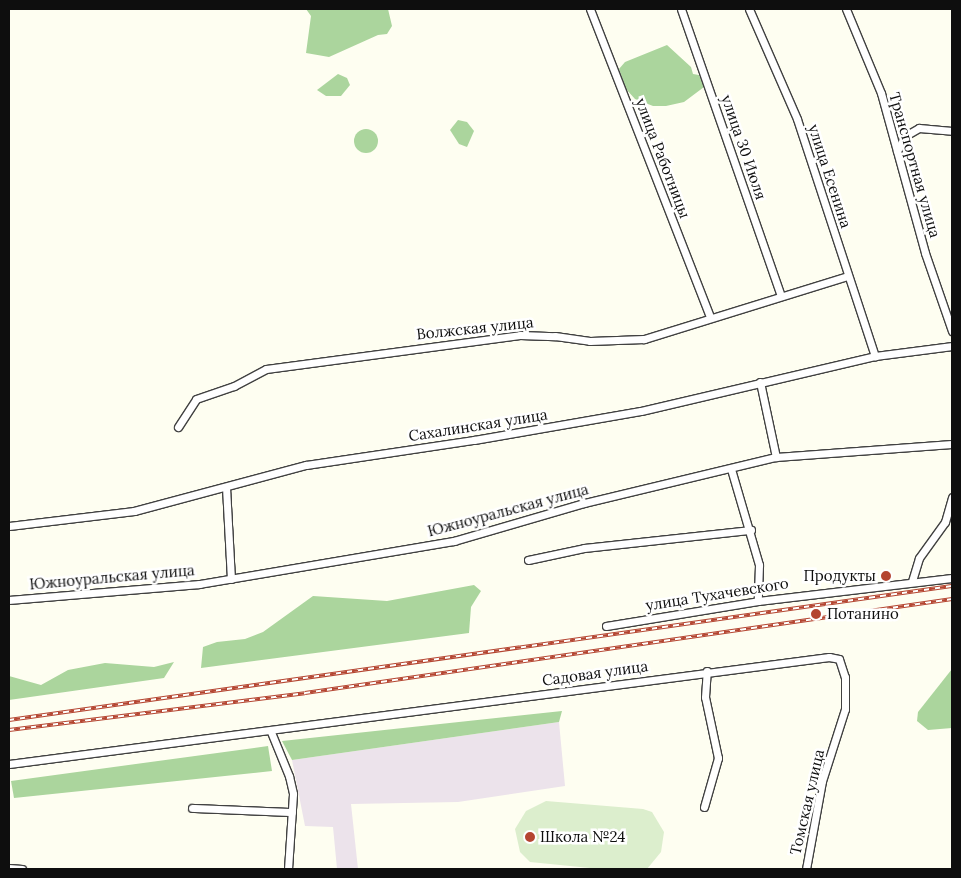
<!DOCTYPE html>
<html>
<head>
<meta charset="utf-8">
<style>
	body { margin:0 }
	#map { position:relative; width:961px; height:878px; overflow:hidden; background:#fefef1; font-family:Lora,serif }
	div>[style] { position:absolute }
	.industrial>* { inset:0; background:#ece3eb }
	.forest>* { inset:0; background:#abd59d }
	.round { border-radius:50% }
	.pitch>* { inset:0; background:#dceecd }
	.roads { filter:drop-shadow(1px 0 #414141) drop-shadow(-1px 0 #414141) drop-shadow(0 1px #414141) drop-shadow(0 -1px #414141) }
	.minor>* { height:7px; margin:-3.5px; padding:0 3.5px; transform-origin:3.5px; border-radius:3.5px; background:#fff }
	.rail>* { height:4px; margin-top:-2px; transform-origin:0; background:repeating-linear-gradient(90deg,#fff 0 5.5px,#b44531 0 11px); box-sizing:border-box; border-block:1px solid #b44531 }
	.dots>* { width:14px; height:14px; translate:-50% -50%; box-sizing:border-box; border:2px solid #fff; border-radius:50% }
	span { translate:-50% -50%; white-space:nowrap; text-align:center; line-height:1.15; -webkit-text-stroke:5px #fff; paint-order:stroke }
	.street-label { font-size:15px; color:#0e0e0e }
	.poi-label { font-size:15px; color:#0e0e0e }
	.right { translate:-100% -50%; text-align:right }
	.left { translate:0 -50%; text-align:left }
	.frame { position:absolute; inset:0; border:10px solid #0e0e0e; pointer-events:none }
</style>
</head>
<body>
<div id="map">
	<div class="industrial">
		<div style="clip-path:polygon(559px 722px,565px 786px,458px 802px,351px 804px,358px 869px,337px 869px,333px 827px,305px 826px,292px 760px)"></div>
	</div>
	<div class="forest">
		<div style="clip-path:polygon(306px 9px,388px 9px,392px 26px,387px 34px,378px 35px,329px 57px,306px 53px,311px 16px)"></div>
		<div style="clip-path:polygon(667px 45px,691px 67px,693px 74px,699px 75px,704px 87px,684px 102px,666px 106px,653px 106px,635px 99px,626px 89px,619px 69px,625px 62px)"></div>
		<div style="clip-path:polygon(338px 74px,347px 78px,350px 85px,341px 96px,326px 96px,317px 90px)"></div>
		<div style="clip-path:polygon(458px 120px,467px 122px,474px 131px,467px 147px,459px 144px,450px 130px)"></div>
		<div class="round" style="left:354px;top:129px;width:24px;height:24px"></div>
		<div style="clip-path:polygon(474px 585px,481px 591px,471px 607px,469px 633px,201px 668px,203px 647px,217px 642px,245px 639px,263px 632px,313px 596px,387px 601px)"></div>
		<div style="clip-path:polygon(174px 662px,164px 678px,9px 700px,9px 676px,41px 685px,68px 670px,105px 663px,154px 667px)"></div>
		<div style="clip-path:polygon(952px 669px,952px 728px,928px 730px,917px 721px,918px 712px)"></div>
		<div style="clip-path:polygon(562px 711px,559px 722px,292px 760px,282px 741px)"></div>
		<div style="clip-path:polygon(268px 746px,272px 771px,14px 798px,11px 781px)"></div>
	</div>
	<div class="pitch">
		<div style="clip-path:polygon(546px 801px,643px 809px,652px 812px,664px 832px,661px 852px,647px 869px,600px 869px,530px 862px,520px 852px,515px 829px,526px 811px)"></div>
	</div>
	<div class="roads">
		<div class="minor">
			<div style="left:590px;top:9px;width:331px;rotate:68.7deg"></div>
			<div style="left:681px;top:9px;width:302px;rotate:70.8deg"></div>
			<div style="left:749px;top:9px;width:120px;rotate:66.4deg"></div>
			<div style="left:797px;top:119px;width:250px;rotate:71.8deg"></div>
			<div style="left:846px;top:9px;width:91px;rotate:67.4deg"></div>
			<div style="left:881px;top:93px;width:166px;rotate:74.6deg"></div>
			<div style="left:925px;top:253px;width:83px;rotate:70.9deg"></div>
			<div style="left:897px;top:151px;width:17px;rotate:-62deg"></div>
			<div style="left:905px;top:136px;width:16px;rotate:-30deg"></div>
			<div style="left:919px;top:128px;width:33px;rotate:5deg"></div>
			<div style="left:760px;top:382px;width:77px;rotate:78deg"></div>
			<div style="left:178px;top:427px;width:33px;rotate:-57deg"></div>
			<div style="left:196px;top:399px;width:40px;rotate:-18.9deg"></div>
			<div style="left:234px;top:386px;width:36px;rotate:-28deg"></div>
			<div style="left:266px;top:369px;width:256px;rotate:-7.6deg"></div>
			<div style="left:520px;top:335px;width:35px;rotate:2deg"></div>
			<div style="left:555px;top:336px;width:35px;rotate:8deg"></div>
			<div style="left:590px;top:341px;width:54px;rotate:-2.1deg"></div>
			<div style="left:644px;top:339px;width:213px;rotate:-17.2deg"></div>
			<div style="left:731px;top:469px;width:100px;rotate:73.7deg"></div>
			<div style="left:759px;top:565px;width:36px;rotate:92deg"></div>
			<div style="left:226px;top:487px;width:92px;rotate:86.9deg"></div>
			<div style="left:9px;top:526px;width:126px;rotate:-6.8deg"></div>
			<div style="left:134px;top:511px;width:178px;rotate:-15deg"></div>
			<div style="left:306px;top:465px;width:170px;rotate:-8.5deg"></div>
			<div style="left:474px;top:440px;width:169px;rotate:-9.9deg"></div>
			<div style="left:641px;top:411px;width:240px;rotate:-13.2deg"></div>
			<div style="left:875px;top:356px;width:78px;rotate:-7.4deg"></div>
			<div style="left:528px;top:560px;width:57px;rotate:-12.1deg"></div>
			<div style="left:584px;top:548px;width:168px;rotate:-6.2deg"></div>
			<div style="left:912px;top:581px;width:24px;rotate:-73deg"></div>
			<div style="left:919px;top:558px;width:44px;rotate:-54.2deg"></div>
			<div style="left:945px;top:522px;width:26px;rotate:-74deg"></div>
			<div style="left:9px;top:600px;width:191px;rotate:-4.8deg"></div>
			<div style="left:199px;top:584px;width:259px;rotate:-9.6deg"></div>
			<div style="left:454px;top:541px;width:135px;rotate:-16.3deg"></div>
			<div style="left:584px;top:503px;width:197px;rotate:-13.5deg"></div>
			<div style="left:776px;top:457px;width:176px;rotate:-4.2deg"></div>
			<div style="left:606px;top:626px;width:154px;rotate:-9.3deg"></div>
			<div style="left:758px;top:601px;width:195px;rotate:-6.8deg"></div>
			<div style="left:271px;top:732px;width:48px;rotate:67.8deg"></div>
			<div style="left:289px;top:776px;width:18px;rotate:77deg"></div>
			<div style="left:293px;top:794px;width:75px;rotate:93.8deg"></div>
			<div style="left:9px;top:764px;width:827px;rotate:-7.43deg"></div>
			<div style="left:829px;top:657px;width:10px;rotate:11deg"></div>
			<div style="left:839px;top:659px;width:19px;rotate:72deg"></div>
			<div style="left:845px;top:677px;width:32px;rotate:90deg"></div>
			<div style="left:845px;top:709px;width:76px;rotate:107.7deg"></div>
			<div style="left:822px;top:781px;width:89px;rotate:100.3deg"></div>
			<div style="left:704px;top:807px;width:51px;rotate:-74.1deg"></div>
			<div style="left:718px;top:758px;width:62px;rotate:-102deg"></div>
			<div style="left:705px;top:697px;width:26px;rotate:-86deg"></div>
			<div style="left:192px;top:808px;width:100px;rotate:2.3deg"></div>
			<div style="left:9px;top:868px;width:13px;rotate:4deg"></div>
		</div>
	</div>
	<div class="rail">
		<div style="left:9px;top:720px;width:952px;rotate:-8.09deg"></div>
		<div style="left:9px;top:730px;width:298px;rotate:-7.1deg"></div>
		<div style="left:305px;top:693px;width:654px;rotate:-8.27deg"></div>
	</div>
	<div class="dots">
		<div style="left:886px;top:576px;background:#b44531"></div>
		<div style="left:816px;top:614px;background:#b44531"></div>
		<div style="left:530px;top:837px;background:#b44531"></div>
	</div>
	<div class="street-label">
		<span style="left:744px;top:147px;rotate:71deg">улица 30 Июля</span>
		<span style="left:663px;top:158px;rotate:69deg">улица Работницы</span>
		<span style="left:915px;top:165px;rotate:74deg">Транспортная улица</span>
		<span style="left:830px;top:176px;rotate:72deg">улица Есенина</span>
		<span style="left:475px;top:328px;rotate:-6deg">Волжская улица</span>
		<span style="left:478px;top:425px;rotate:-9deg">Сахалинская улица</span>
		<span style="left:508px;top:510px;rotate:-15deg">Южноуральская улица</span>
		<span style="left:112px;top:577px;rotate:-5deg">Южноуральская улица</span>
		<span style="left:717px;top:594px;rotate:-9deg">улица Тухачевского</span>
		<span style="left:595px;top:673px;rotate:-8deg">Садовая улица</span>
		<span style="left:807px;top:802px;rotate:-77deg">Томская улица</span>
	</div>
	<div class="poi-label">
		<span class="right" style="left:876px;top:576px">Продукты</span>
		<span class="left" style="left:827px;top:614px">Потанино</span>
		<span class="left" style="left:540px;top:837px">Школа №24</span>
	</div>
	<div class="frame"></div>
</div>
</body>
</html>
